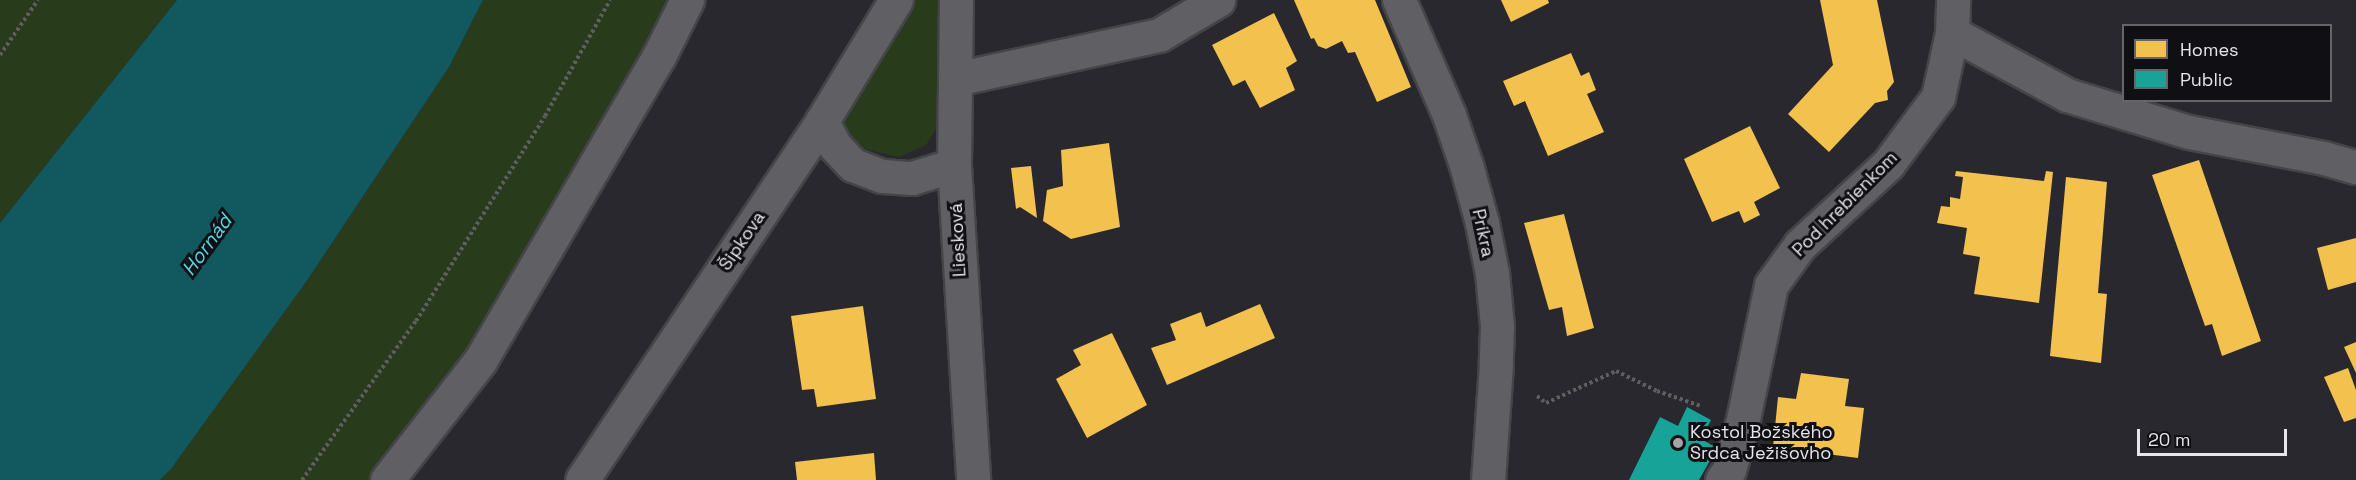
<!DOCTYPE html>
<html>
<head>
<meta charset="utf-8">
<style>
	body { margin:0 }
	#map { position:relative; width:2356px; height:480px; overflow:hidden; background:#29282e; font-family:"Space Grotesk",sans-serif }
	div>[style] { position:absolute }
	.green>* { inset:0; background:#283b1a }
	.water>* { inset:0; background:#12585f }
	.homes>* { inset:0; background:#f2c14e }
	.public>* { inset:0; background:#17a398 }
	.path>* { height:4px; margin-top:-2px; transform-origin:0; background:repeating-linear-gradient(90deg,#5f5e63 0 3px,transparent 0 6px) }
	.roads { filter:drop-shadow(2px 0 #444449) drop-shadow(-2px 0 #444449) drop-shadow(0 2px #444449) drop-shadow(0 -2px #444449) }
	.minor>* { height:33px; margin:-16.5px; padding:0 16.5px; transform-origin:16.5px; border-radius:16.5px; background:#5f5f64 }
	.dots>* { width:16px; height:16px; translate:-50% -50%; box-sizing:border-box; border:3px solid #101014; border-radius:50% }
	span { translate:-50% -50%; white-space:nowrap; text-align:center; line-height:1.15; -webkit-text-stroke:6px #101014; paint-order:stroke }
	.street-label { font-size:18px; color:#e5e5ec }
	.poi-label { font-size:18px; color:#e5e5ec }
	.left { translate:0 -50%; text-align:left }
	.water-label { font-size:20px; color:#51d9e6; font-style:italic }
	.legend { position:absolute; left:2122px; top:24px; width:210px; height:78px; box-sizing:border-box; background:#101014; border:2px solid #65656a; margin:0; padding:8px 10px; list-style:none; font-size:18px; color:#e5e5ec }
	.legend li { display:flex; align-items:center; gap:12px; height:30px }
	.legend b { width:30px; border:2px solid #65656a }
	.scale { position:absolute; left:2137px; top:429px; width:150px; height:27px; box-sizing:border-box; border:3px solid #e5e5ec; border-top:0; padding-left:8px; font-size:18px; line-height:21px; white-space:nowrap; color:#e5e5ec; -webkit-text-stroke:4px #101014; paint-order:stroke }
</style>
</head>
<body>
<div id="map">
	<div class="green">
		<div style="clip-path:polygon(0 0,177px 0,0 223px)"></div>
		<div style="clip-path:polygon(483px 0,687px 0,387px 480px,160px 480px,171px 469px,306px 282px,449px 67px)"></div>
		<div style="clip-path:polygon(913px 0,939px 0,944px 96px,939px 124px,926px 145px,899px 157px,864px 149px,849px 135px,842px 118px,845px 107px)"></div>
	</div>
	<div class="water">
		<div style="clip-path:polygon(177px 0,483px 0,449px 67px,306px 282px,171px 469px,160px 480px,0 480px,0 223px)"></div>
	</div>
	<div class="homes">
		<div style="clip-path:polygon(1294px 0,1375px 0,1411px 87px,1377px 102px,1355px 52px,1348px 53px,1342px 41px,1326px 49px,1318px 46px,1314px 38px,1311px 39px)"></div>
		<div style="clip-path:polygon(1501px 0,1548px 0,1549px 3px,1511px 22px)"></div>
		<div style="clip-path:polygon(1820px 0,1877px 0,1894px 82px,1887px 91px,1888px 100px,1875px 103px,1829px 152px,1788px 114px,1833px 65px)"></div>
		<div style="clip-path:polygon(1274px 13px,1297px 61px,1286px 68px,1295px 90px,1260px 108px,1245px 80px,1233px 86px,1212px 45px)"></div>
		<div style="clip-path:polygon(1571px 53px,1581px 76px,1589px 72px,1596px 90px,1587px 94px,1604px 132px,1548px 156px,1525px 101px,1514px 106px,1503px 81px)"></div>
		<div style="clip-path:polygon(1750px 126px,1780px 188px,1754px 202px,1760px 215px,1744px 223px,1739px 211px,1712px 222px,1684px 159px)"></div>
		<div style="clip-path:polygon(1109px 143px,1120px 227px,1071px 239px,1043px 221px,1047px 190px,1063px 186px,1061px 150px)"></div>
		<div style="clip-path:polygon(2199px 160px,2261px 341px,2222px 356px,2212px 324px,2205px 326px,2152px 175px)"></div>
		<div style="clip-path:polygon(1031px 166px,1037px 218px,1020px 207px,1016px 209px,1011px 168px)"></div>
		<div style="clip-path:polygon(1956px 171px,2044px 181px,2046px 171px,2053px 172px,2039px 303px,1974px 294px,1980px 257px,1963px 254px,1967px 228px,1937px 223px,1941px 206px,1950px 207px,1950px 197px,1960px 199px,1963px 177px,1955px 176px)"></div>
		<div style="clip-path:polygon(2066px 177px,2107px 182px,2098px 293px,2107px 294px,2101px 363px,2050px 356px)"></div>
		<div style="clip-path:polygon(1564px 214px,1594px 328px,1567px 336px,1562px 307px,1549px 310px,1524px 223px)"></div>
		<div style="clip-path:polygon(2356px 238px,2356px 282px,2328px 290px,2317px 248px)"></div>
		<div style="clip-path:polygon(1260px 304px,1275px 338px,1167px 385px,1151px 348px,1176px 340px,1170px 324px,1201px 312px,1206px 327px)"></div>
		<div style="clip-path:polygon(863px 306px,876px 399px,817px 407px,814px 389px,802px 390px,791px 316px)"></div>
		<div style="clip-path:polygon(1112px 333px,1147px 405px,1087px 438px,1056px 379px,1081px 365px,1073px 350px)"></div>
		<div style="clip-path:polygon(2356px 342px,2356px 373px,2344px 347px)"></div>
		<div style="clip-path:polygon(2348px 368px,2356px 390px,2356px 418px,2344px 422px,2324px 377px)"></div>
		<div style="clip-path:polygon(1801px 373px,1849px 379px,1845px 406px,1864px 408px,1858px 458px,1773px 447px,1778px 397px,1796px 399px)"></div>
		<div style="clip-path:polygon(874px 453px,876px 480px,797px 480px,795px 462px)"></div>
	</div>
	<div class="public">
		<div style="clip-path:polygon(1687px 407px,1711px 420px,1701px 439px,1717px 448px,1699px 480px,1629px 480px,1660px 417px,1678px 426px)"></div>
	</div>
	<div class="path">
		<div style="left:0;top:55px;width:67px;rotate:-55.4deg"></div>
		<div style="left:1537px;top:396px;width:11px;rotate:38deg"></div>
		<div style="left:1546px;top:403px;width:77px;rotate:-24.6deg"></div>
		<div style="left:1616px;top:371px;width:46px;rotate:26deg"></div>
		<div style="left:1657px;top:391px;width:46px;rotate:18.8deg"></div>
		<div style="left:302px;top:480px;width:196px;rotate:-54.4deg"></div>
		<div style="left:416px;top:321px;width:242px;rotate:-57.8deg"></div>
		<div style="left:545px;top:116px;width:133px;rotate:-60.7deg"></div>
	</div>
	<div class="roads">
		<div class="minor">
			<div style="left:956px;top:0;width:165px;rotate:90.7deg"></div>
			<div style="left:954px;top:165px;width:316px;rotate:86.5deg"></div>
			<div style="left:1399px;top:0;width:125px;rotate:66.5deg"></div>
			<div style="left:1449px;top:115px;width:56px;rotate:71.2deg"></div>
			<div style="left:1467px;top:168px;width:57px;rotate:74.7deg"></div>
			<div style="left:1482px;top:223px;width:51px;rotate:78.7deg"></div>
			<div style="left:1492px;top:273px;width:53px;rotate:84.6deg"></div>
			<div style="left:1497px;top:326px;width:38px;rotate:92deg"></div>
			<div style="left:1496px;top:364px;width:116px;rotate:93.9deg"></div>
			<div style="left:1952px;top:33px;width:131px;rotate:28.3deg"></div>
			<div style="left:2067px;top:95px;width:127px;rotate:16.9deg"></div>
			<div style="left:2189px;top:132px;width:137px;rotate:10.9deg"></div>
			<div style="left:2324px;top:158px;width:33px;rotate:16deg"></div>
			<div style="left:955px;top:79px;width:209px;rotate:-12.2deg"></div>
			<div style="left:1159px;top:35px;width:69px;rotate:-30.7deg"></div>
			<div style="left:822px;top:121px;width:28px;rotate:63deg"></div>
			<div style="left:835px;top:146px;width:26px;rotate:47deg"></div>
			<div style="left:853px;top:165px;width:31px;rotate:21deg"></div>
			<div style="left:882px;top:176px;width:30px;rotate:4deg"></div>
			<div style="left:912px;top:178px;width:44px;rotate:-17.2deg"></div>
			<div style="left:387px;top:480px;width:151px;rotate:-52deg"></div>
			<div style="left:480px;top:361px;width:354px;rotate:-59.6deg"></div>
			<div style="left:659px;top:56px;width:63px;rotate:-63.4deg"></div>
			<div style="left:582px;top:480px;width:432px;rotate:-56.2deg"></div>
			<div style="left:822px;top:121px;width:142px;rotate:-58.6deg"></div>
			<div style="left:1722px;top:480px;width:12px;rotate:-55deg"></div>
			<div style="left:1729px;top:470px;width:48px;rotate:-74.2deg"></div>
			<div style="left:1742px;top:424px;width:142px;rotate:-78.2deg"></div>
			<div style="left:1771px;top:285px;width:49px;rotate:-54.1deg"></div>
			<div style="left:1800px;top:245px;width:120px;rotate:-42.6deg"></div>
			<div style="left:1888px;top:164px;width:84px;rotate:-53.3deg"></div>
			<div style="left:1938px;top:97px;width:66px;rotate:-77.7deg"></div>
			<div style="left:1952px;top:33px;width:33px;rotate:-88deg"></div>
		</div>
	</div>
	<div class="dots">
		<div style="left:1678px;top:443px;background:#a3a3aa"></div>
	</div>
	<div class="street-label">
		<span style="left:1845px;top:204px;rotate:-45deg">Pod hrebienkom</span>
		<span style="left:1483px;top:233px;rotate:78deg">Príkra</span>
		<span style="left:958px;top:240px;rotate:-93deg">Liesková</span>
		<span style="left:742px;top:241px;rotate:-56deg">Šipkova</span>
	</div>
	<div class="poi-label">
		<span class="left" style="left:1690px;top:443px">Kostol Božského<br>Srdca Ježišovho</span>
	</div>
	<div class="water-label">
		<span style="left:207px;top:245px;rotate:-54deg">Hornád</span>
	</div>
	<ul class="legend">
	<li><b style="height:16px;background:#f2c14e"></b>Homes</li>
	<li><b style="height:16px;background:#17a398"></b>Public</li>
	</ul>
	<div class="scale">20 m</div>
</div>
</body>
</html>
